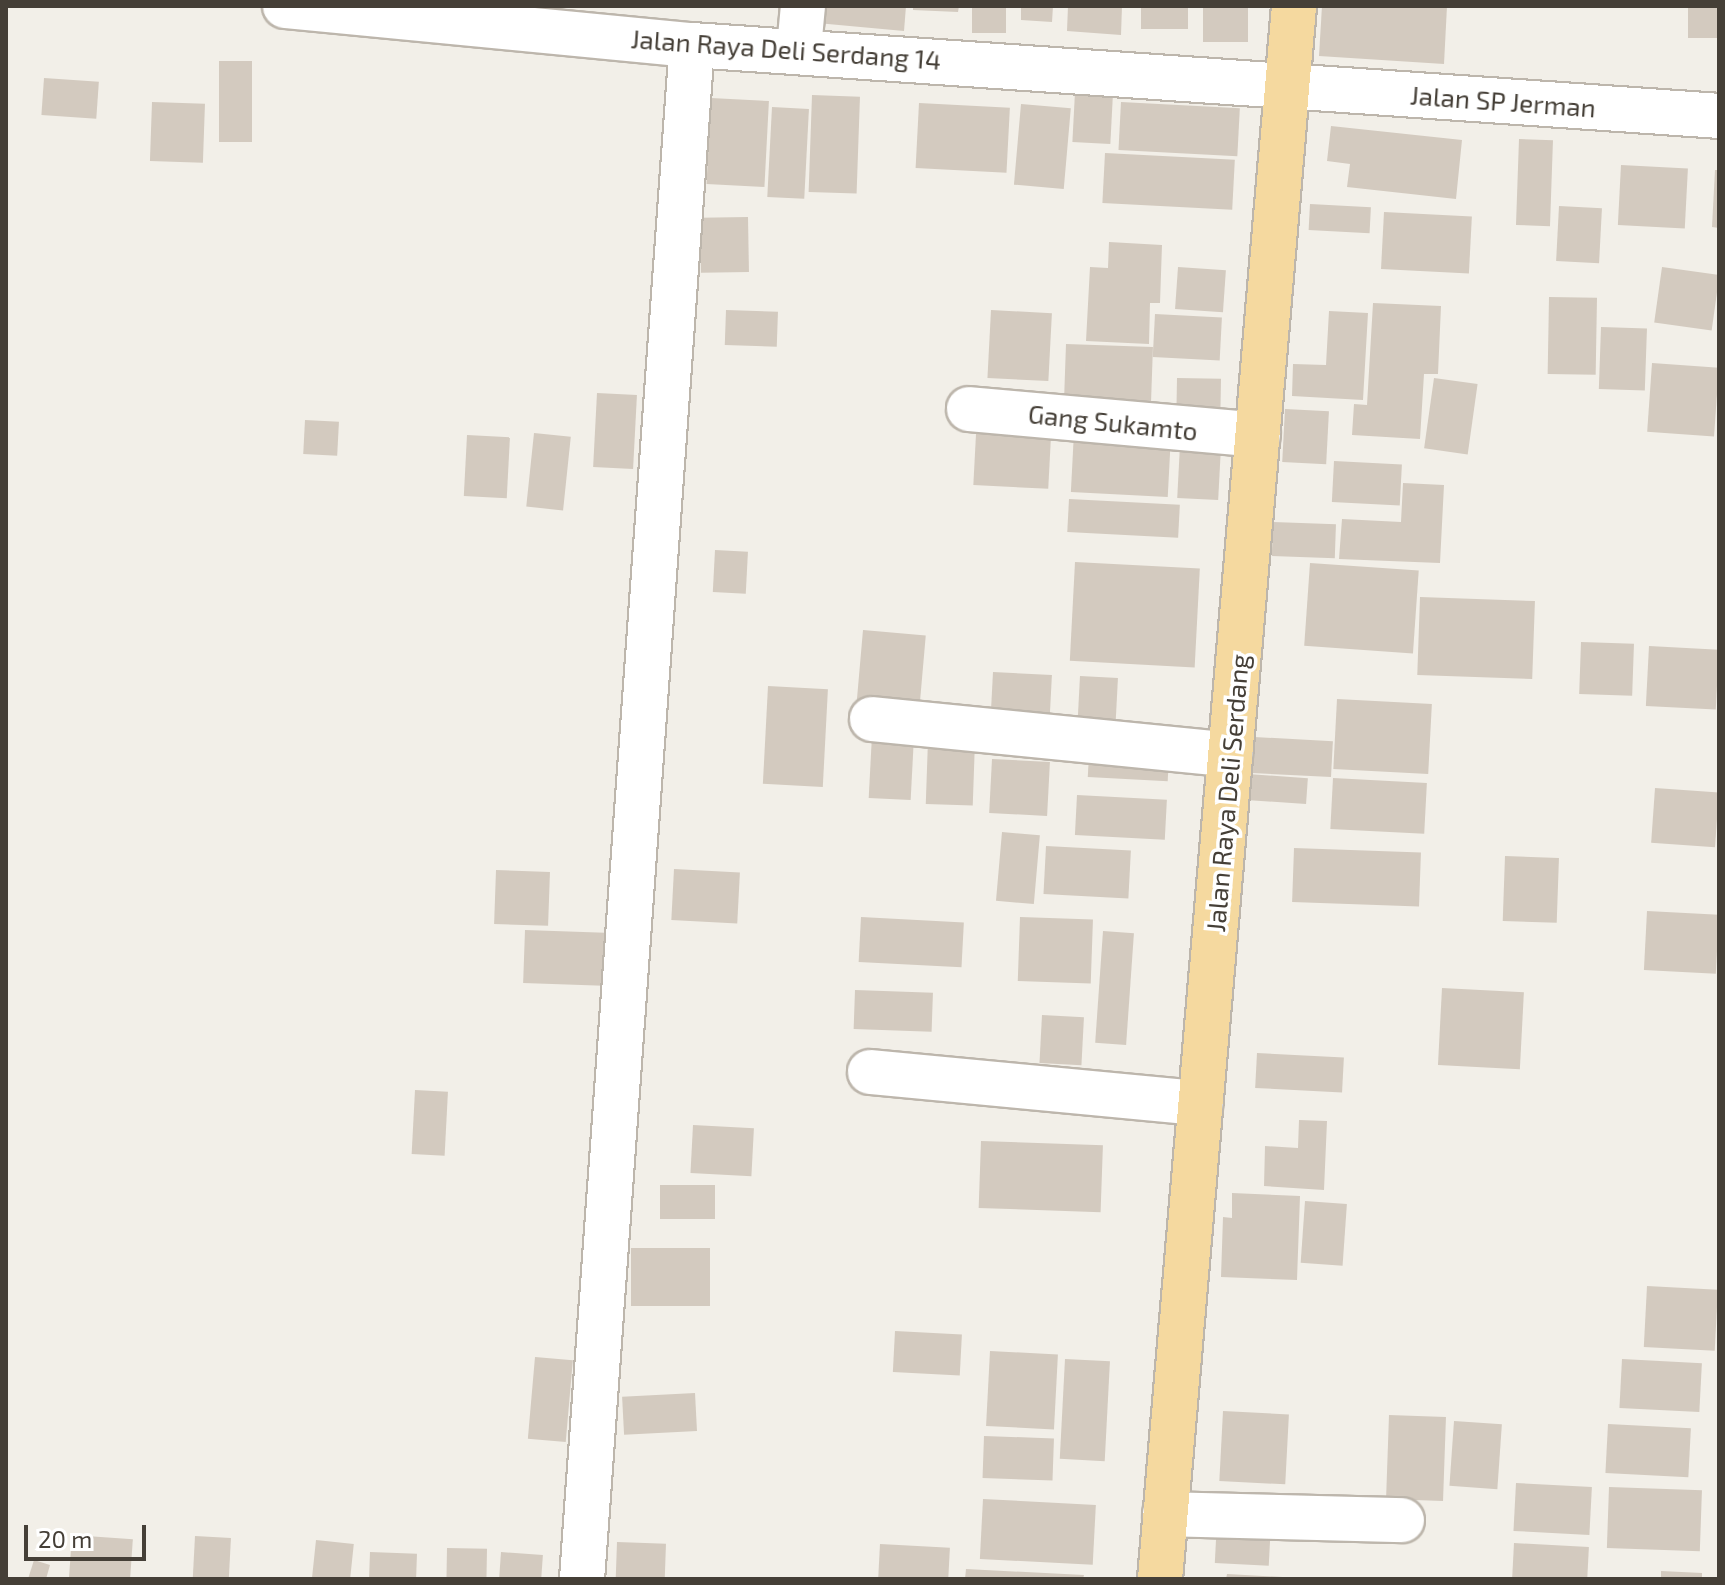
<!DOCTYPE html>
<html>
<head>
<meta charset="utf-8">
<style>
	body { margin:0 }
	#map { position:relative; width:1725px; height:1585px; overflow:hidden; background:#f2efe8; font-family:"Exo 2",sans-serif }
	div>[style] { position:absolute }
	.building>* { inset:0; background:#d3cabf; transform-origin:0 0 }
	.roads { filter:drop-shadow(2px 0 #bdb6ac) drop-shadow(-2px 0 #bdb6ac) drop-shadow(0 2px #bdb6ac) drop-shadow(0 -2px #bdb6ac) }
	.minor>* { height:44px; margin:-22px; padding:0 22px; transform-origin:22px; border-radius:22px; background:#fff }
	.major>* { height:44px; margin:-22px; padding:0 22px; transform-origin:22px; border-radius:22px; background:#f5d99f }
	span { translate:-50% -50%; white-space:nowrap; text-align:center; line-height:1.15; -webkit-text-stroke:7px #fff; paint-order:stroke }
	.street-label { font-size:26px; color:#453f37 }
	.frame { position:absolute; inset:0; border:8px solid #453f37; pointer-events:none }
	.scale { position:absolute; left:24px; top:1525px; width:122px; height:36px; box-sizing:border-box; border:4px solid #453f37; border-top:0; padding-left:10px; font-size:24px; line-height:28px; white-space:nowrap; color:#453f37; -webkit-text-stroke:6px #fff; paint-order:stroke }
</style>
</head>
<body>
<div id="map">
	<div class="building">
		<div style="clip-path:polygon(818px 6px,906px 6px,904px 31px,817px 23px)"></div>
		<div style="clip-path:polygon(913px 6px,959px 6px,958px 12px,913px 10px)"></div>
		<div style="left:972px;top:6px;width:34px;height:27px"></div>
		<div style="clip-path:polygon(1021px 6px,1053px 6px,1052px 22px,1021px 20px)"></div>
		<div style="clip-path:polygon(1068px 6px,1122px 6px,1121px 35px,1067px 31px)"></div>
		<div style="left:1141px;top:6px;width:47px;height:23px"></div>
		<div style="left:1203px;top:6px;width:45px;height:36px"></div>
		<div style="clip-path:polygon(1322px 6px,1447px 6px,1444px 64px,1319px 56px)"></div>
		<div style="left:1688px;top:6px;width:30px;height:32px"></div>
		<div style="left:219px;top:61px;width:33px;height:81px"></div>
		<div style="left:44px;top:78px;width:55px;height:37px;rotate:4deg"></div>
		<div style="left:1075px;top:92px;width:38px;height:50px;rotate:3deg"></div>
		<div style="left:812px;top:95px;width:48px;height:97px;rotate:2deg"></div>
		<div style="left:711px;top:98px;width:58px;height:86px;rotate:3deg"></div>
		<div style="left:152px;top:102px;width:53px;height:59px;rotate:2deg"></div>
		<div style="left:1121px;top:102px;width:119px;height:48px;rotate:3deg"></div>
		<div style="left:919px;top:103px;width:91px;height:65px;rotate:3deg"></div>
		<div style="left:1021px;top:104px;width:50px;height:81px;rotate:5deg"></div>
		<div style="left:772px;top:107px;width:37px;height:90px;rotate:3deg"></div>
		<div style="clip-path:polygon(1331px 126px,1462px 140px,1456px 199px,1347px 187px,1350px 164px,1327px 161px)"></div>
		<div style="left:1519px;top:139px;width:34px;height:86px;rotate:2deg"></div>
		<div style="left:1105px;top:153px;width:130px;height:50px;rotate:3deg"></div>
		<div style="left:1621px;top:165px;width:67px;height:60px;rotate:3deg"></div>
		<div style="clip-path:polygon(1715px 170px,1719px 170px,1719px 228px,1712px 227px)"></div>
		<div style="left:1310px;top:204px;width:61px;height:26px;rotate:3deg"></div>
		<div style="left:1559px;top:206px;width:43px;height:55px;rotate:3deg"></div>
		<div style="left:1384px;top:212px;width:88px;height:57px;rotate:3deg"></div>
		<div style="left:748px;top:217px;width:55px;height:48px;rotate:89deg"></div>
		<div style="clip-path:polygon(1109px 242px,1162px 245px,1160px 303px,1150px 303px,1149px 344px,1086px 341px,1090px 267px,1108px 268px)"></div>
		<div style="left:1178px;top:267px;width:48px;height:42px;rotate:4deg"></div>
		<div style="left:1662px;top:267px;width:58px;height:56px;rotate:8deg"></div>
		<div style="left:1549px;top:297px;width:48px;height:77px;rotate:1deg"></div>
		<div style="clip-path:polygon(1373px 303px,1441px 306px,1438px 374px,1424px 374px,1420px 439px,1352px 435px,1354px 404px,1367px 405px)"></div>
		<div style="left:726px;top:310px;width:52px;height:35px;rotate:2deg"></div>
		<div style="left:991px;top:310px;width:61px;height:68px;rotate:3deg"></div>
		<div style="clip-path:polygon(1329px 311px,1368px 313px,1363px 400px,1292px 396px,1293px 364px,1326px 365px)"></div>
		<div style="left:1155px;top:314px;width:67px;height:43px;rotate:3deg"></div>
		<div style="left:1601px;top:327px;width:46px;height:62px;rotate:2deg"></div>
		<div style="left:1066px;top:344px;width:87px;height:56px;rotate:2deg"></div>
		<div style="left:1652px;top:363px;width:67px;height:69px;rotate:4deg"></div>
		<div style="left:1177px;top:378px;width:44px;height:40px;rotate:1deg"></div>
		<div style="left:1434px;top:378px;width:44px;height:71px;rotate:8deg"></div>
		<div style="left:597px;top:393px;width:40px;height:74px;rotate:3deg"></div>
		<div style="left:1285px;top:409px;width:44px;height:53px;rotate:3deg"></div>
		<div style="left:977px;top:415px;width:75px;height:70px;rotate:3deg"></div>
		<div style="left:305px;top:420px;width:34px;height:34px;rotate:3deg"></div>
		<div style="left:1074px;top:432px;width:97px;height:60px;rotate:3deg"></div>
		<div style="left:534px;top:433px;width:37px;height:74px;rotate:6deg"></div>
		<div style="left:467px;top:435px;width:43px;height:61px;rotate:3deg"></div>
		<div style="left:1180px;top:445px;width:41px;height:53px;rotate:3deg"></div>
		<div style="left:1334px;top:461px;width:68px;height:41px;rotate:3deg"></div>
		<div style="clip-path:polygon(1403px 483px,1444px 485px,1440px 563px,1339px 559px,1342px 519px,1401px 522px)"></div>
		<div style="left:1069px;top:499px;width:111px;height:33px;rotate:3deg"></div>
		<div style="left:1273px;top:522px;width:63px;height:34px;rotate:2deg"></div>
		<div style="left:715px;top:550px;width:33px;height:42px;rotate:3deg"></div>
		<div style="left:1075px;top:562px;width:125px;height:99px;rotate:3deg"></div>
		<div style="left:1310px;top:563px;width:109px;height:83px;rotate:4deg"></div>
		<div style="left:1420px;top:597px;width:115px;height:78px;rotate:2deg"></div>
		<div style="left:863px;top:630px;width:63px;height:76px;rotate:5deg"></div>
		<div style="left:1581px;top:642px;width:53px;height:52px;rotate:2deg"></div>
		<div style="left:1649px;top:646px;width:70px;height:60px;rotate:3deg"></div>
		<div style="left:993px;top:672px;width:59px;height:51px;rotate:3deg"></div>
		<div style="left:1080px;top:676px;width:38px;height:46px;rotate:3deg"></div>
		<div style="left:768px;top:686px;width:60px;height:98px;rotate:3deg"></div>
		<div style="left:1337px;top:699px;width:95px;height:70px;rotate:3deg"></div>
		<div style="left:872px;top:735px;width:42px;height:63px;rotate:3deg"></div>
		<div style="left:1254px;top:737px;width:79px;height:36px;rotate:3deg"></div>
		<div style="left:928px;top:740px;width:47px;height:64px;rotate:2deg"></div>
		<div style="left:1089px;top:754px;width:80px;height:23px;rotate:3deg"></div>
		<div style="left:992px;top:759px;width:58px;height:54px;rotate:3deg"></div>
		<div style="left:1248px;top:774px;width:60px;height:26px;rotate:4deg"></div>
		<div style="left:1333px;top:778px;width:94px;height:51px;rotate:3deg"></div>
		<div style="left:1655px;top:788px;width:64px;height:55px;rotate:4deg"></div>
		<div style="left:1077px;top:795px;width:90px;height:40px;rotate:3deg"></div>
		<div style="left:1002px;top:832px;width:38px;height:69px;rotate:5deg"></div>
		<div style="left:1046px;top:846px;width:85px;height:48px;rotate:3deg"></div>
		<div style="left:1294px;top:848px;width:127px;height:54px;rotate:2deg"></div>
		<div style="left:1505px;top:856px;width:54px;height:65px;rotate:2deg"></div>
		<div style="left:674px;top:869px;width:66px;height:51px;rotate:3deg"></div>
		<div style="left:496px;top:870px;width:54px;height:54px;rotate:2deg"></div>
		<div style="left:1647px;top:911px;width:72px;height:59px;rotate:3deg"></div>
		<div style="left:861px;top:917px;width:103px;height:45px;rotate:3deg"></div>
		<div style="left:1020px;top:917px;width:73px;height:64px;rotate:2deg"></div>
		<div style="left:525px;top:930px;width:80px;height:53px;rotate:2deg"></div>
		<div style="left:1103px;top:931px;width:31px;height:112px;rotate:4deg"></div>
		<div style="left:1442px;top:988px;width:82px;height:77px;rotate:3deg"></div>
		<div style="left:855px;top:990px;width:78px;height:39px;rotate:2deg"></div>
		<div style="left:1042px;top:1015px;width:42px;height:48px;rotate:3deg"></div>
		<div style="left:1257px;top:1053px;width:87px;height:35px;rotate:3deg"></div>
		<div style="left:415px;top:1090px;width:33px;height:64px;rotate:3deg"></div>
		<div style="clip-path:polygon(1299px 1120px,1327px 1121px,1324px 1190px,1264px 1186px,1265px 1146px,1298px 1148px)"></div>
		<div style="left:693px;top:1125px;width:61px;height:48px;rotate:3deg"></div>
		<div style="left:981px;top:1141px;width:122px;height:67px;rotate:2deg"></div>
		<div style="left:715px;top:1185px;width:34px;height:55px;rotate:90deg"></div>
		<div style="clip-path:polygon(1232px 1193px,1300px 1196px,1297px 1280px,1221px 1277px,1223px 1217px,1232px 1218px)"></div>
		<div style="left:1305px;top:1201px;width:42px;height:62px;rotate:4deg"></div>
		<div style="left:631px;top:1248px;width:79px;height:58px"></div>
		<div style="left:1647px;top:1286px;width:71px;height:61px;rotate:3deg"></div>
		<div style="left:895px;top:1331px;width:67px;height:41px;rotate:3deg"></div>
		<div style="left:990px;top:1351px;width:68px;height:75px;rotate:3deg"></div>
		<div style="left:535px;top:1357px;width:38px;height:82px;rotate:5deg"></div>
		<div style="left:1065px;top:1359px;width:45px;height:100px;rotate:3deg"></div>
		<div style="left:1622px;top:1359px;width:80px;height:49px;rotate:3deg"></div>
		<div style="left:695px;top:1393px;width:38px;height:73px;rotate:87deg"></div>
		<div style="left:1223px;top:1411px;width:66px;height:70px;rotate:3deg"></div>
		<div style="left:1389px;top:1415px;width:57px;height:84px;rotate:2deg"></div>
		<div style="left:1454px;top:1421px;width:48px;height:65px;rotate:4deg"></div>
		<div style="left:1608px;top:1424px;width:83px;height:49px;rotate:3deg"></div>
		<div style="left:984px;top:1436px;width:70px;height:42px;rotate:2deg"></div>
		<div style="left:1516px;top:1483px;width:76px;height:48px;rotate:3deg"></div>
		<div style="left:1609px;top:1487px;width:93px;height:61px;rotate:2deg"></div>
		<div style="left:983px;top:1499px;width:113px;height:60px;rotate:3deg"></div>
		<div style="left:1217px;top:1521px;width:54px;height:42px;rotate:3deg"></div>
		<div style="left:72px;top:1535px;width:61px;height:44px;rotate:4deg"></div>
		<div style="left:195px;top:1536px;width:36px;height:43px;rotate:3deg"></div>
		<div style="left:316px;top:1540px;width:38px;height:39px;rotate:6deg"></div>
		<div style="left:617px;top:1542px;width:49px;height:36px;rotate:2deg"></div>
		<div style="left:1514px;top:1543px;width:75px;height:36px;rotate:3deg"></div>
		<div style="left:880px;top:1544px;width:70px;height:35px;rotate:3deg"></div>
		<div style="left:447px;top:1548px;width:40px;height:31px;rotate:1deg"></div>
		<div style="left:370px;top:1552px;width:47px;height:27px;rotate:2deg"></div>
		<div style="left:501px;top:1552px;width:42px;height:27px;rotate:4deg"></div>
		<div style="clip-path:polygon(34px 1560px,50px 1565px,46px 1579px,28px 1579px)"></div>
		<div style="clip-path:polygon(966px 1569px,1084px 1575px,1083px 1579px,965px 1579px)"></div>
		<div style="clip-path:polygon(1661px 1571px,1702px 1573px,1702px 1579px,1661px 1579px)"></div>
		<div style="clip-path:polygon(1227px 1574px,1283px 1577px,1283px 1579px,1226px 1579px)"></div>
	</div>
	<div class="roads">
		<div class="minor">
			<div style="left:285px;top:6px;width:409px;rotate:5.5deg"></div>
			<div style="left:692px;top:45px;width:1029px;rotate:3.95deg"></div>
			<div style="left:799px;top:48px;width:42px;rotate:-84.6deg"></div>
			<div style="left:969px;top:409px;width:290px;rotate:5.1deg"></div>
			<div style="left:872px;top:719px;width:360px;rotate:5.7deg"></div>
			<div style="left:870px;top:1072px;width:332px;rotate:5.4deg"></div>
			<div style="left:1165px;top:1514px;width:237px;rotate:1.5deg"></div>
			<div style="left:582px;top:1579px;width:1538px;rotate:-85.9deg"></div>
		</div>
		<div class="major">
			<div style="left:1160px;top:1579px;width:1579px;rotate:-85.13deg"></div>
		</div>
	</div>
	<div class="street-label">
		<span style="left:786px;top:49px;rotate:4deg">Jalan Raya Deli Serdang 14</span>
		<span style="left:1503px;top:101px;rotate:4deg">Jalan SP Jerman</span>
		<span style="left:1113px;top:422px;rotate:6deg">Gang Sukamto</span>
		<span style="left:1227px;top:793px;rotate:-85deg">Jalan Raya Deli Serdang</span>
	</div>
	<div class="frame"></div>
	<div class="scale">20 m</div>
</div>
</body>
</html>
